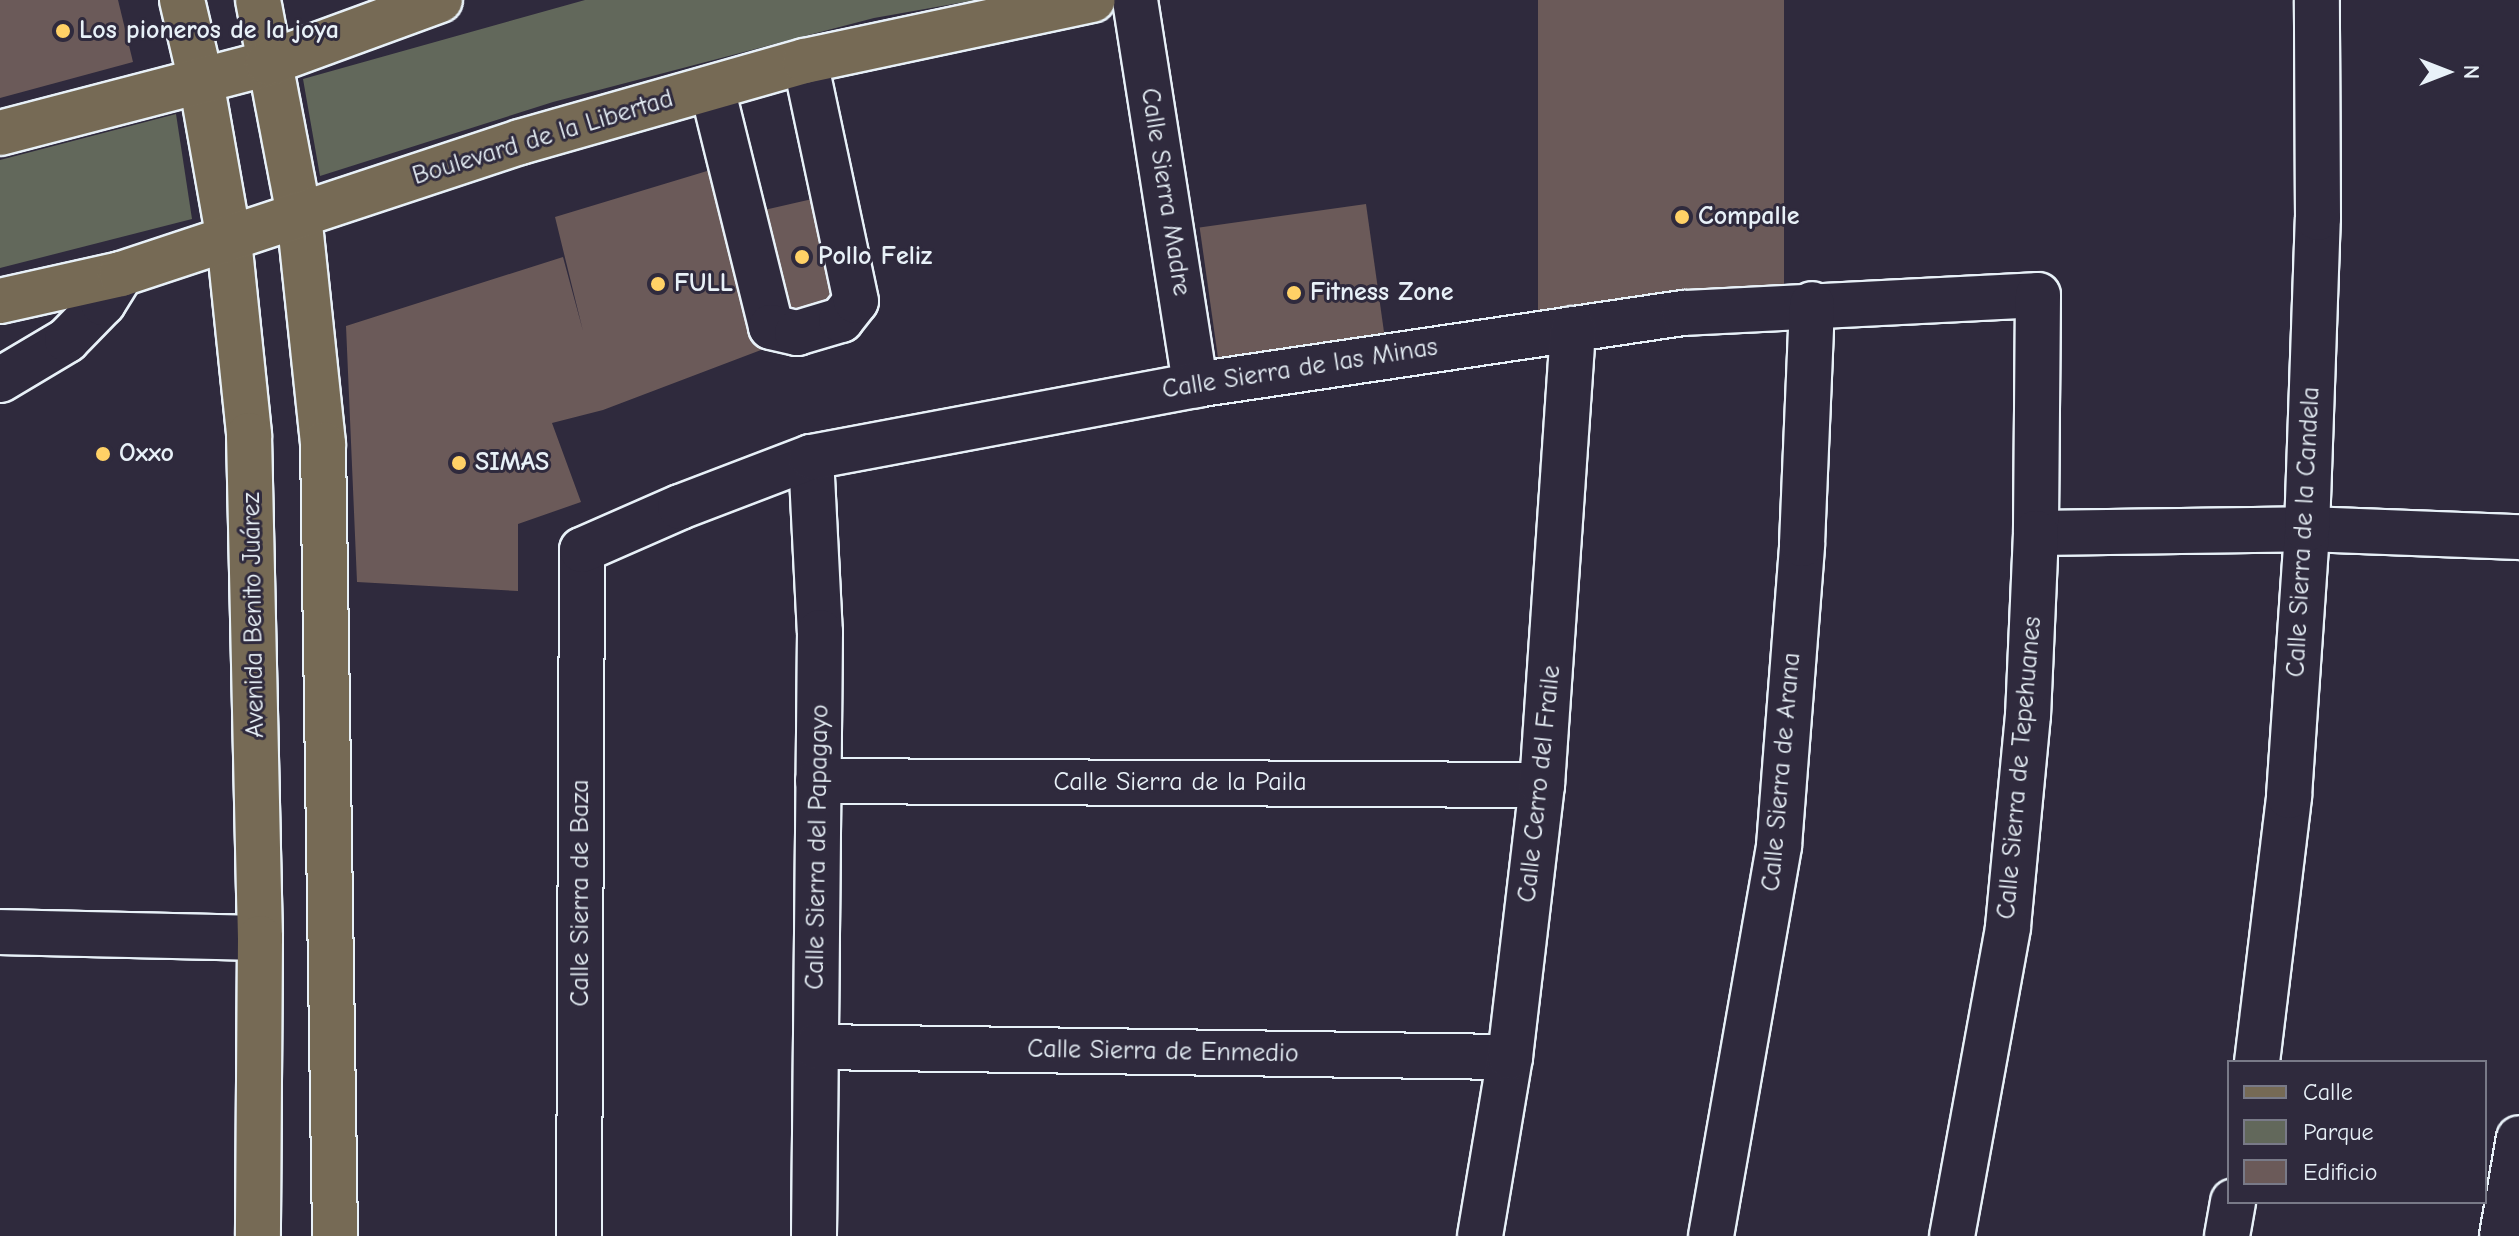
<!DOCTYPE html>
<html>
<head>
<meta charset="utf-8">
<style>
	body { margin:0 }
	#map { position:relative; width:2519px; height:1236px; overflow:hidden; background:#2f2a3d; font-family:"Comic Neue",sans-serif }
	div>[style] { position:absolute }
	.green>* { inset:0; background:#62685b }
	.building>* { inset:0; background:#6b5a59; transform-origin:0 0 }
	.roads { filter:drop-shadow(2px 0 #e8f1f8) drop-shadow(-2px 0 #e8f1f8) drop-shadow(0 2px #e8f1f8) drop-shadow(0 -2px #e8f1f8) }
	.minor>* { height:44px; margin:-22px; padding:0 22px; transform-origin:22px; border-radius:22px; background:#2f2a3d }
	.major>* { height:44px; margin:-22px; padding:0 22px; transform-origin:22px; border-radius:22px; background:#766a55 }
	.dots>* { width:22px; height:22px; translate:-50% -50%; box-sizing:border-box; border:4px solid #2f2a3d; border-radius:50% }
	span { translate:-50% -50%; white-space:nowrap; text-align:center; line-height:1.15; -webkit-text-stroke:6px #2f2a3d; paint-order:stroke }
	.poi-label { font-size:26px; color:#e8f1f8; font-weight:700 }
	.left { translate:0 -50%; text-align:left }
	.street-label { font-size:26px; color:#e8f1f8 }
	.legend { position:absolute; left:2227px; top:1060px; width:260px; height:144px; box-sizing:border-box; background:#2f2a3d; border:2px solid #797a88; margin:0; padding:10px 14px; list-style:none; font-size:24px; color:#e8f1f8 }
	.legend li { display:flex; align-items:center; gap:16px; height:40px }
	.legend b { width:40px; border:2px solid #797a88 }
	.north { position:absolute; left:2407px; top:32px; width:80px; height:80px; -webkit-text-stroke:6px #2f2a3d; paint-order:stroke; rotate:90deg; font-size:22px; font-weight:700; line-height:32px; text-align:center; color:#e8f1f8 }
	.north::after { content:''; display:block; margin:auto; width:28px; height:36px; background:#e8f1f8; clip-path:polygon(50% 0,100% 100%,50% 72%,0 100%) }
</style>
</head>
<body>
<div id="map">
	<div class="green">
		<div style="clip-path:polygon(585px 0,976px 0,874px 18px,553px 102px,320px 176px,303px 79px)"></div>
		<div style="clip-path:polygon(176px 114px,192px 219px,0 268px,0 160px)"></div>
	</div>
	<div class="building">
		<div style="clip-path:polygon(0 0,118px 0,133px 62px,0 98px)"></div>
		<div style="left:1538px;top:0;width:246px;height:331px"></div>
		<div style="clip-path:polygon(717px 168px,761px 350px,603px 410px,552px 423px,581px 502px,518px 524px,518px 591px,357px 582px,346px 326px,563px 257px,583px 331px,555px 217px)"></div>
		<div style="left:821px;top:197px;width:104px;height:66px;rotate:77deg"></div>
		<div style="left:1366px;top:204px;width:156px;height:168px;rotate:82deg"></div>
	</div>
	<div class="roads">
		<div class="minor">
			<div style="left:1135px;top:0;width:390px;rotate:81.1deg"></div>
			<div style="left:712px;top:88px;width:246px;rotate:76.1deg"></div>
			<div style="left:771px;top:327px;width:27px;rotate:13deg"></div>
			<div style="left:797px;top:333px;width:46px;rotate:-16.5deg"></div>
			<div style="left:841px;top:320px;width:24px;rotate:-52deg"></div>
			<div style="left:856px;top:301px;width:245px;rotate:-102deg"></div>
			<div style="left:0;top:380px;width:78px;rotate:-30.8deg"></div>
			<div style="left:67px;top:340px;width:52px;rotate:-45.8deg"></div>
			<div style="left:103px;top:303px;width:34px;rotate:-58deg"></div>
			<div style="left:811px;top:457px;width:175px;rotate:87.1deg"></div>
			<div style="left:820px;top:632px;width:604px;rotate:90.57deg"></div>
			<div style="left:2036px;top:533px;width:271px;rotate:-0.8deg"></div>
			<div style="left:2307px;top:529px;width:212px;rotate:2.2deg"></div>
			<div style="left:818px;top:781px;width:724px;rotate:0.32deg"></div>
			<div style="left:0;top:932px;width:260px;rotate:1.3deg"></div>
			<div style="left:816px;top:1047px;width:694px;rotate:0.83deg"></div>
			<div style="left:2257px;top:1062px;width:268px;rotate:-83.1deg"></div>
			<div style="left:2289px;top:796px;width:268px;rotate:-86.1deg"></div>
			<div style="left:2307px;top:529px;width:311px;rotate:-88deg"></div>
			<div style="left:2318px;top:218px;width:218px;rotate:-90.3deg"></div>
			<div style="left:579px;top:1236px;width:686px;rotate:-89.75deg"></div>
			<div style="left:582px;top:550px;width:107px;rotate:-23.7deg"></div>
			<div style="left:680px;top:507px;width:140px;rotate:-20.9deg"></div>
			<div style="left:811px;top:457px;width:391px;rotate:-10.6deg"></div>
			<div style="left:1195px;top:385px;width:494px;rotate:-8.4deg"></div>
			<div style="left:1684px;top:313px;width:354px;rotate:-2.9deg"></div>
			<div style="left:2038px;top:295px;width:238px;rotate:90.5deg"></div>
			<div style="left:2036px;top:533px;width:182px;rotate:92.5deg"></div>
			<div style="left:2028px;top:715px;width:214px;rotate:95.4deg"></div>
			<div style="left:2008px;top:928px;width:313px;rotate:100.3deg"></div>
			<div style="left:1480px;top:1236px;width:181px;rotate:-80.5deg"></div>
			<div style="left:1510px;top:1057px;width:274px;rotate:-83.3deg"></div>
			<div style="left:1542px;top:785px;width:457px;rotate:-86.1deg"></div>
			<div style="left:1711px;top:1236px;width:396px;rotate:-80.1deg"></div>
			<div style="left:1779px;top:846px;width:303px;rotate:-85.6deg"></div>
			<div style="left:1802px;top:544px;width:240px;rotate:-87.6deg"></div>
			<div style="left:2227px;top:1236px;width:35px;rotate:-80deg"></div>
			<div style="left:2502px;top:1236px;width:99px;rotate:-80.2deg"></div>
		</div>
		<div class="major">
			<div style="left:182px;top:0;width:83px;rotate:76.8deg"></div>
			<div style="left:201px;top:81px;width:161px;rotate:80deg"></div>
			<div style="left:229px;top:240px;width:196px;rotate:84.1deg"></div>
			<div style="left:249px;top:435px;width:503px;rotate:88.75deg"></div>
			<div style="left:260px;top:938px;width:298px;rotate:90.4deg"></div>
			<div style="left:258px;top:0;width:219px;rotate:79.2deg"></div>
			<div style="left:299px;top:215px;width:230px;rotate:84deg"></div>
			<div style="left:323px;top:444px;width:792px;rotate:89.13deg"></div>
			<div style="left:0;top:133px;width:277px;rotate:-14.6deg"></div>
			<div style="left:268px;top:63px;width:183px;rotate:-20.1deg"></div>
			<div style="left:0;top:301px;width:124px;rotate:-12.6deg"></div>
			<div style="left:121px;top:274px;width:420px;rotate:-18.3deg"></div>
			<div style="left:520px;top:142px;width:296px;rotate:-15.9deg"></div>
			<div style="left:805px;top:61px;width:294px;rotate:-12deg"></div>
		</div>
	</div>
	<div class="dots">
		<div style="left:63px;top:31px;background:#ffd166"></div>
		<div style="left:1682px;top:217px;background:#ffd166"></div>
		<div style="left:802px;top:257px;background:#ffd166"></div>
		<div style="left:658px;top:284px;background:#ffd166"></div>
		<div style="left:1294px;top:293px;background:#ffd166"></div>
		<div style="left:103px;top:454px;background:#ffd166"></div>
		<div style="left:459px;top:463px;background:#ffd166"></div>
	</div>
	<div class="poi-label">
		<span class="left" style="left:79px;top:31px">Los pioneros de la joya</span>
		<span class="left" style="left:1698px;top:217px">Compalle</span>
		<span class="left" style="left:818px;top:257px">Pollo Feliz</span>
		<span class="left" style="left:674px;top:284px">FULL</span>
		<span class="left" style="left:1310px;top:293px">Fitness Zone</span>
		<span class="left" style="left:119px;top:454px">Oxxo</span>
		<span class="left" style="left:475px;top:463px">SIMAS</span>
	</div>
	<div class="street-label">
		<span style="left:543px;top:138px;rotate:-17deg">Boulevard de la Libertad</span>
		<span style="left:1165px;top:192px;rotate:81deg">Calle Sierra Madre</span>
		<span style="left:1300px;top:369px;rotate:-9deg">Calle Sierra de las Minas</span>
		<span style="left:2304px;top:532px;rotate:-87deg">Calle Sierra de la Candela</span>
		<span style="left:254px;top:615px;rotate:-91deg">Avenida Benito Juárez</span>
		<span style="left:2020px;top:768px;rotate:-85deg">Calle Sierra de Tepehuanes</span>
		<span style="left:1782px;top:772px;rotate:-85deg">Calle Sierra de Arana</span>
		<span style="left:1180px;top:783px">Calle Sierra de la Paila</span>
		<span style="left:1540px;top:784px;rotate:-84deg">Calle Cerro del Fraile</span>
		<span style="left:818px;top:847px;rotate:-89deg">Calle Sierra del Papagayo</span>
		<span style="left:581px;top:893px;rotate:-90deg">Calle Sierra de Baza</span>
		<span style="left:1163px;top:1052px;rotate:1deg">Calle Sierra de Enmedio</span>
	</div>
	<ul class="legend">
	<li><b style="height:10px;background:#766a55"></b>Calle</li>
	<li><b style="height:22px;background:#62685b"></b>Parque</li>
	<li><b style="height:22px;background:#6b5a59"></b>Edificio</li>
	</ul>
	<div class="north">N</div>
</div>
</body>
</html>
